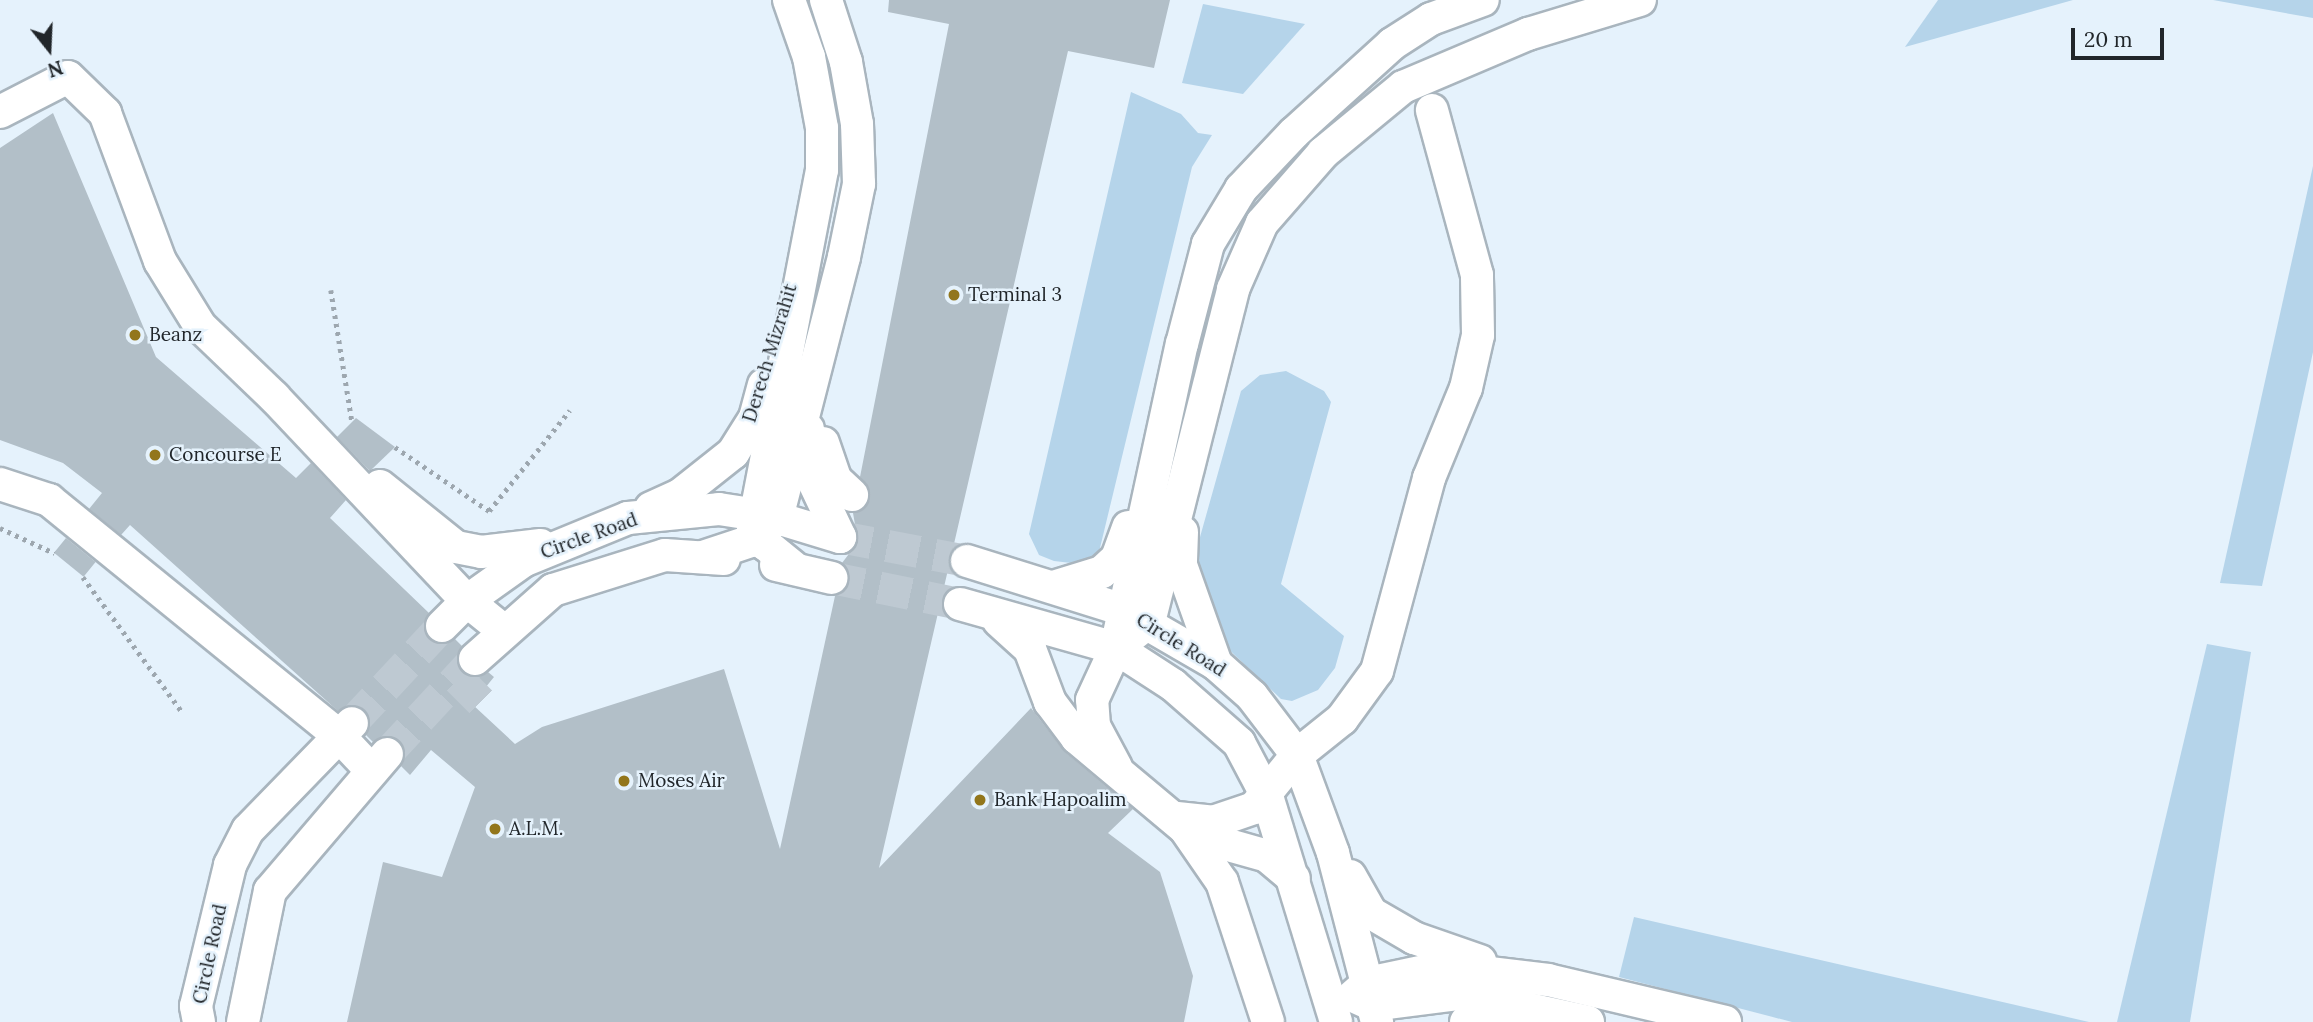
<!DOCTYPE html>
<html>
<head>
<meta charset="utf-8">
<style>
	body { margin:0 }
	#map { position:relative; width:2313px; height:1022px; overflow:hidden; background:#e5f2fc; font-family:Lora,serif }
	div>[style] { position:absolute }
	.green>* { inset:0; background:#b5d4ea }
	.building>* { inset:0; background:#b2bfc8; transform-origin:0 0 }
	.minor-tunnel>* { height:32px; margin-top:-16px; transform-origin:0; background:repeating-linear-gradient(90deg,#bec9d2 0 32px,transparent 0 48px) }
	.path>* { height:4.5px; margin-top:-2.25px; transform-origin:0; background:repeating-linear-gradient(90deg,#9da7af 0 3.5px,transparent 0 8.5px) }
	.roads { filter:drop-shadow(2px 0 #a9b5be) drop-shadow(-2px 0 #a9b5be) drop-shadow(0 2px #a9b5be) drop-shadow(0 -2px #a9b5be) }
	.minor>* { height:32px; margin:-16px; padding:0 16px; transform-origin:16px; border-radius:16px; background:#fff }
	.dots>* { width:19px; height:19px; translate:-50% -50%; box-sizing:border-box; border:4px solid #e5f2fc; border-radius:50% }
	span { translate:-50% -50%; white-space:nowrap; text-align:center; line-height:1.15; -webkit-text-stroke:5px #e5f2fc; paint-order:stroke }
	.poi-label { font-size:19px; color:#21262a }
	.left { translate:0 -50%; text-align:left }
	.street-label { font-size:19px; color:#21262a }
	.north { position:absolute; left:14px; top:14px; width:70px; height:70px; -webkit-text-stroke:5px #e5f2fc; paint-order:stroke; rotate:162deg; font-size:19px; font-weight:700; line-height:28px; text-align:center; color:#21262a }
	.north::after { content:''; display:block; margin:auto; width:24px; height:32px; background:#21262a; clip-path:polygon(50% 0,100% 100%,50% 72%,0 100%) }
	.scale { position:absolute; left:2071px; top:28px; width:93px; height:32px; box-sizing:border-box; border:4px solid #21262a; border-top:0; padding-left:9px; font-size:21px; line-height:24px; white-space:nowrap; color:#21262a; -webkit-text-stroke:5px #e5f2fc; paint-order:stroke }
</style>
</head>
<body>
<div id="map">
	<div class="green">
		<div style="clip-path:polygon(1938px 0,2073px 0,1905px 47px)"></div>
		<div style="clip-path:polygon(2213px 0,2313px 0,2313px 18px)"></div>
		<div style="clip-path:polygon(1203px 4px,1305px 24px,1243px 94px,1182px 83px)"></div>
		<div style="clip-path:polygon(1131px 92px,1181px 114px,1198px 133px,1212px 135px,1192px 167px,1099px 552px,1080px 564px,1054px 561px,1039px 555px,1029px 534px)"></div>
		<div style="clip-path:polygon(2313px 166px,2313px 352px,2262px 586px,2220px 583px)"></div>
		<div style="clip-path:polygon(1286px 371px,1324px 391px,1331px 402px,1281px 584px,1344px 636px,1335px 668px,1318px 690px,1292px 701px,1281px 699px,1220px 641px,1193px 562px,1241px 391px,1260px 375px)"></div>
		<div style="clip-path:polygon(2207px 644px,2251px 652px,2190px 1022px,2117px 1022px)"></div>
		<div style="clip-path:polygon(1634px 917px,2089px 1022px,1792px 1022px,1619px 977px)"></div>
	</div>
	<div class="building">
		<div style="clip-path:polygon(889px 0,1170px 0,1154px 68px,1068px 51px,879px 868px,1031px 708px,1065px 752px,1133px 809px,1108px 833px,1160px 872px,1193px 976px,1184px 1022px,347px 1022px,383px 862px,442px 877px,475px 787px,431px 750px,410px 775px,401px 766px,405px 757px,399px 741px,390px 736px,373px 742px,366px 735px,370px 719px,364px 709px,348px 705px,338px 711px,130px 525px,121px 535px,89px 509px,102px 493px,63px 463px,0 440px,0 148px,53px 113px,156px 357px,296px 478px,311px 463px,346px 500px,330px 518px,429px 613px,424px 630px,430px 639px,446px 644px,455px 639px,462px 646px,457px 662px,462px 672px,478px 677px,488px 672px,494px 677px,472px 704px,515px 744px,542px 727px,724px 669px,780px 849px,835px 596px,850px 581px,842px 563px,858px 542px,853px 513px,865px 508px,870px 499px,860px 477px,949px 24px,888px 12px)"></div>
		<div style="clip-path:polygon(356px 418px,395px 447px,370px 471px,337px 437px)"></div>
		<div style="left:66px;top:538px;width:38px;height:19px;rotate:39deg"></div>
	</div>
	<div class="minor-tunnel">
		<div style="left:840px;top:537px;width:129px;rotate:10.7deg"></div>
		<div style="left:832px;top:578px;width:131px;rotate:11.5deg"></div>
		<div style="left:458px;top:679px;width:41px;rotate:45deg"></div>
		<div style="left:352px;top:723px;width:132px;rotate:-47.1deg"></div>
		<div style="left:387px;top:754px;width:129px;rotate:-47.2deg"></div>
	</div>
	<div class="path">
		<div style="left:331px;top:290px;width:133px;rotate:80.9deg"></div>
		<div style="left:395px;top:447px;width:114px;rotate:34.2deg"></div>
		<div style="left:489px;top:511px;width:129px;rotate:-51.3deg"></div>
		<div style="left:0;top:528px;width:60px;rotate:24.8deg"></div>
		<div style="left:83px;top:577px;width:167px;rotate:53.7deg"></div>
	</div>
	<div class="roads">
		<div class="minor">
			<div style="left:789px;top:0;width:60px;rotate:70.7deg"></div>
			<div style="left:809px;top:57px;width:72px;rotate:79.6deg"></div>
			<div style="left:822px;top:128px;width:42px;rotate:90deg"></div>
			<div style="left:822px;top:170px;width:364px;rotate:100.9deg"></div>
			<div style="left:753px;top:527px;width:21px;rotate:55deg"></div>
			<div style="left:765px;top:544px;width:40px;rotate:39deg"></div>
			<div style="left:0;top:112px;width:76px;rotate:-27.2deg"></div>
			<div style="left:68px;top:77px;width:52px;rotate:44.2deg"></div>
			<div style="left:105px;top:113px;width:158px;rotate:69.6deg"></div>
			<div style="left:160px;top:261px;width:76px;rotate:58.4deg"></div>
			<div style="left:200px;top:326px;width:103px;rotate:43.8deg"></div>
			<div style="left:274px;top:397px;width:281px;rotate:46.6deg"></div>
			<div style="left:467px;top:601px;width:46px;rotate:38.9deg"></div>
			<div style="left:808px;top:429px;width:51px;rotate:84.4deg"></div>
			<div style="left:813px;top:480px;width:63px;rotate:64.7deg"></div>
			<div style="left:823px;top:443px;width:39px;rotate:71deg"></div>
			<div style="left:836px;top:480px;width:22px;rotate:43deg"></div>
			<div style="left:0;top:484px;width:52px;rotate:18.1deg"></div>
			<div style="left:49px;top:500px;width:374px;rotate:39.1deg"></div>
			<div style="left:339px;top:736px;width:48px;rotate:46.7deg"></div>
			<div style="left:380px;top:486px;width:97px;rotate:38.8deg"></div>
			<div style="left:456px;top:547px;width:25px;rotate:11deg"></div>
			<div style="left:481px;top:552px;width:60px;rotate:-6.7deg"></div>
			<div style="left:651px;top:508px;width:32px;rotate:-24deg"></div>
			<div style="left:680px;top:495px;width:68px;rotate:-38.4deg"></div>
			<div style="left:733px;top:453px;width:41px;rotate:-57.8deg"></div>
			<div style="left:755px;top:418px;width:34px;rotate:-75deg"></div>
			<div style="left:1182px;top:532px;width:33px;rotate:92deg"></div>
			<div style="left:1181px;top:565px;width:105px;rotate:70.5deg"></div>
			<div style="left:703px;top:557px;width:51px;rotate:-18.4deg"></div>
			<div style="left:751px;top:541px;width:35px;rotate:-41deg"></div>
			<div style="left:777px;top:518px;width:269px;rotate:-75.6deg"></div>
			<div style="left:844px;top:257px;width:75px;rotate:-78.4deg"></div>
			<div style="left:859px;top:184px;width:60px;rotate:-91.9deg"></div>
			<div style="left:857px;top:124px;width:63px;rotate:-100.1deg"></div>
			<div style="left:846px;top:62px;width:65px;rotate:-107.9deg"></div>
			<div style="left:967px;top:561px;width:164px;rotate:17.4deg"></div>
			<div style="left:1123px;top:610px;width:108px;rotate:30.1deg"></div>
			<div style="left:1216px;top:664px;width:48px;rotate:41.6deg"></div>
			<div style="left:1252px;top:696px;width:74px;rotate:52.7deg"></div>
			<div style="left:1297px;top:755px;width:104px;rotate:69.8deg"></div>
			<div style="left:1333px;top:853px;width:175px;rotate:75.4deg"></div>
			<div style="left:776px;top:565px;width:57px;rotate:13.1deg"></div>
			<div style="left:1053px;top:587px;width:51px;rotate:-17deg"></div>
			<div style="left:1102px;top:572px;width:21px;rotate:-43deg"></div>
			<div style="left:1117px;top:558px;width:33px;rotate:-70deg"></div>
			<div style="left:960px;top:604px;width:162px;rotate:15.8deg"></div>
			<div style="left:1116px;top:648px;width:68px;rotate:33deg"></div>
			<div style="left:1173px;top:685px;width:88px;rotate:41.3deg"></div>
			<div style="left:1239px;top:743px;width:60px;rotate:62.2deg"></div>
			<div style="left:1267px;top:796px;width:236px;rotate:73deg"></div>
			<div style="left:999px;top:621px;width:42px;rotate:42.1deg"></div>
			<div style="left:1030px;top:649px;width:57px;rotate:69.3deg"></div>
			<div style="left:1050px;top:702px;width:45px;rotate:53.1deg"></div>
			<div style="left:1077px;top:738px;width:151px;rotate:39.9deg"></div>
			<div style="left:1193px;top:835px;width:77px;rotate:15.8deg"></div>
			<div style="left:1267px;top:856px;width:35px;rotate:40deg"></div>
			<div style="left:442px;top:626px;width:35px;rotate:-45deg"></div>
			<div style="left:467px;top:601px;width:69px;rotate:-35.5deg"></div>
			<div style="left:523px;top:561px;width:113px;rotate:-22.3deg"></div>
			<div style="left:628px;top:518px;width:91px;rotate:-5.6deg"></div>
			<div style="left:719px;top:509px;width:59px;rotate:8.8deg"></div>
			<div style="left:777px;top:518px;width:66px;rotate:16.8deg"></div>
			<div style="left:1116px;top:648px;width:311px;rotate:-77.8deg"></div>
			<div style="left:1182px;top:344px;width:103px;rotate:-75.4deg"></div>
			<div style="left:1208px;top:244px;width:64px;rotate:-59deg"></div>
			<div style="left:1241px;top:189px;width:77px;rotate:-46.6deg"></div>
			<div style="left:1294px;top:133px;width:132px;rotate:-42.2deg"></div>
			<div style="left:1392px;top:44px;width:46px;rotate:-32.7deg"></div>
			<div style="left:1431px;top:19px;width:55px;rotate:-20.1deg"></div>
			<div style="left:475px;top:659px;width:104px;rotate:-41.5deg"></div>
			<div style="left:553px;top:590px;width:117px;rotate:-17.4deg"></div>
			<div style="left:665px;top:555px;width:59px;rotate:3.9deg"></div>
			<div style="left:1116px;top:767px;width:47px;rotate:-118.2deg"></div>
			<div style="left:1094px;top:726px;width:26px;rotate:-94deg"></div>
			<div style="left:1092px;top:700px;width:57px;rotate:-65.2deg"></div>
			<div style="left:1116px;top:648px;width:42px;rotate:-38.2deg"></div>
			<div style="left:1149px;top:622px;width:343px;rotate:-75.8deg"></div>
			<div style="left:1233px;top:289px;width:72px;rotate:-66.3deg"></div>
			<div style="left:1262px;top:223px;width:93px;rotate:-48.9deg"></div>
			<div style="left:1323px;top:153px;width:104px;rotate:-39.5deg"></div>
			<div style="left:1403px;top:87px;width:136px;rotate:-23deg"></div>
			<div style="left:1528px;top:34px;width:117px;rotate:-16.9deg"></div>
			<div style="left:1177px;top:818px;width:36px;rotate:6deg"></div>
			<div style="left:1213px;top:822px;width:43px;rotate:-18.9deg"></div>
			<div style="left:1254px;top:808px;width:68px;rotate:-50.9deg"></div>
			<div style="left:1297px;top:755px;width:58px;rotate:-38.7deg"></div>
			<div style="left:1342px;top:719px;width:59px;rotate:-53.9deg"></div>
			<div style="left:1377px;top:671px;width:200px;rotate:-74.9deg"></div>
			<div style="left:1429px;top:478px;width:97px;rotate:-67.7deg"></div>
			<div style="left:1466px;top:388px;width:54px;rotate:-77.2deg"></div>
			<div style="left:1478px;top:335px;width:60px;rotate:-91deg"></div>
			<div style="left:1477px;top:275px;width:171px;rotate:-105.3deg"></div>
			<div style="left:1186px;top:830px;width:63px;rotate:55.3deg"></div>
			<div style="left:1222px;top:882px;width:147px;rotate:71.8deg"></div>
			<div style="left:1350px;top:876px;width:43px;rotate:60.4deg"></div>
			<div style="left:1371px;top:913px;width:50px;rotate:30.2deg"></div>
			<div style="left:1414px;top:938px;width:70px;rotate:19.2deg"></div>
			<div style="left:1353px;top:996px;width:20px;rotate:-41deg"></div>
			<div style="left:1368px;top:983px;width:67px;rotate:-12deg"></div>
			<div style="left:1434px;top:969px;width:22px"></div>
			<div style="left:1456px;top:969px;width:93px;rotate:6.8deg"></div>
			<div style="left:1548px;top:980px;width:182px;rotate:13.3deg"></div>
			<div style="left:1355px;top:997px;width:20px;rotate:24deg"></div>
			<div style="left:1373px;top:1005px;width:87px;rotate:-7.3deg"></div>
			<div style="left:1459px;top:994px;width:132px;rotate:12.2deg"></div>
			<div style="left:199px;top:1022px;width:16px;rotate:-101deg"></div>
			<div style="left:196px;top:1006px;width:145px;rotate:-76.4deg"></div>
			<div style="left:230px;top:865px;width:39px;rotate:-63deg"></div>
			<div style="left:248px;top:830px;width:149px;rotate:-45.8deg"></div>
			<div style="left:243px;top:1022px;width:134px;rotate:-78.4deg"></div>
			<div style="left:270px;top:891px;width:180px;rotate:-49.5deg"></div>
			<div style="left:1466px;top:1022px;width:51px;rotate:-5.6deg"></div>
		</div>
	</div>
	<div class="dots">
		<div style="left:954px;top:295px;background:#92761c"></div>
		<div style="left:135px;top:335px;background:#92761c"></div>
		<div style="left:155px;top:455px;background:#92761c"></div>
		<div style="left:624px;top:781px;background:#92761c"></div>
		<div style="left:980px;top:800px;background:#92761c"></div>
		<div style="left:495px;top:829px;background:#92761c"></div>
	</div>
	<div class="poi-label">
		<span class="left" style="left:968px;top:295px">Terminal 3</span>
		<span class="left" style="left:149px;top:335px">Beanz</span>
		<span class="left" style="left:169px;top:455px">Concourse E</span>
		<span class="left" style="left:638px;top:781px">Moses Air</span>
		<span class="left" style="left:994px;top:800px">Bank Hapoalim</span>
		<span class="left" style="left:509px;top:829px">A.L.M.</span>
	</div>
	<div class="street-label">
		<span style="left:770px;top:353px;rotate:-73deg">Derech Mizrahit</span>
		<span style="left:589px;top:536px;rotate:-20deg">Circle Road</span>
		<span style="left:1181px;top:645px;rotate:32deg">Circle Road</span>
		<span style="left:210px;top:954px;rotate:-78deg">Circle Road</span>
	</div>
	<div class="north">N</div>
	<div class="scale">20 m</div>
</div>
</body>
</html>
